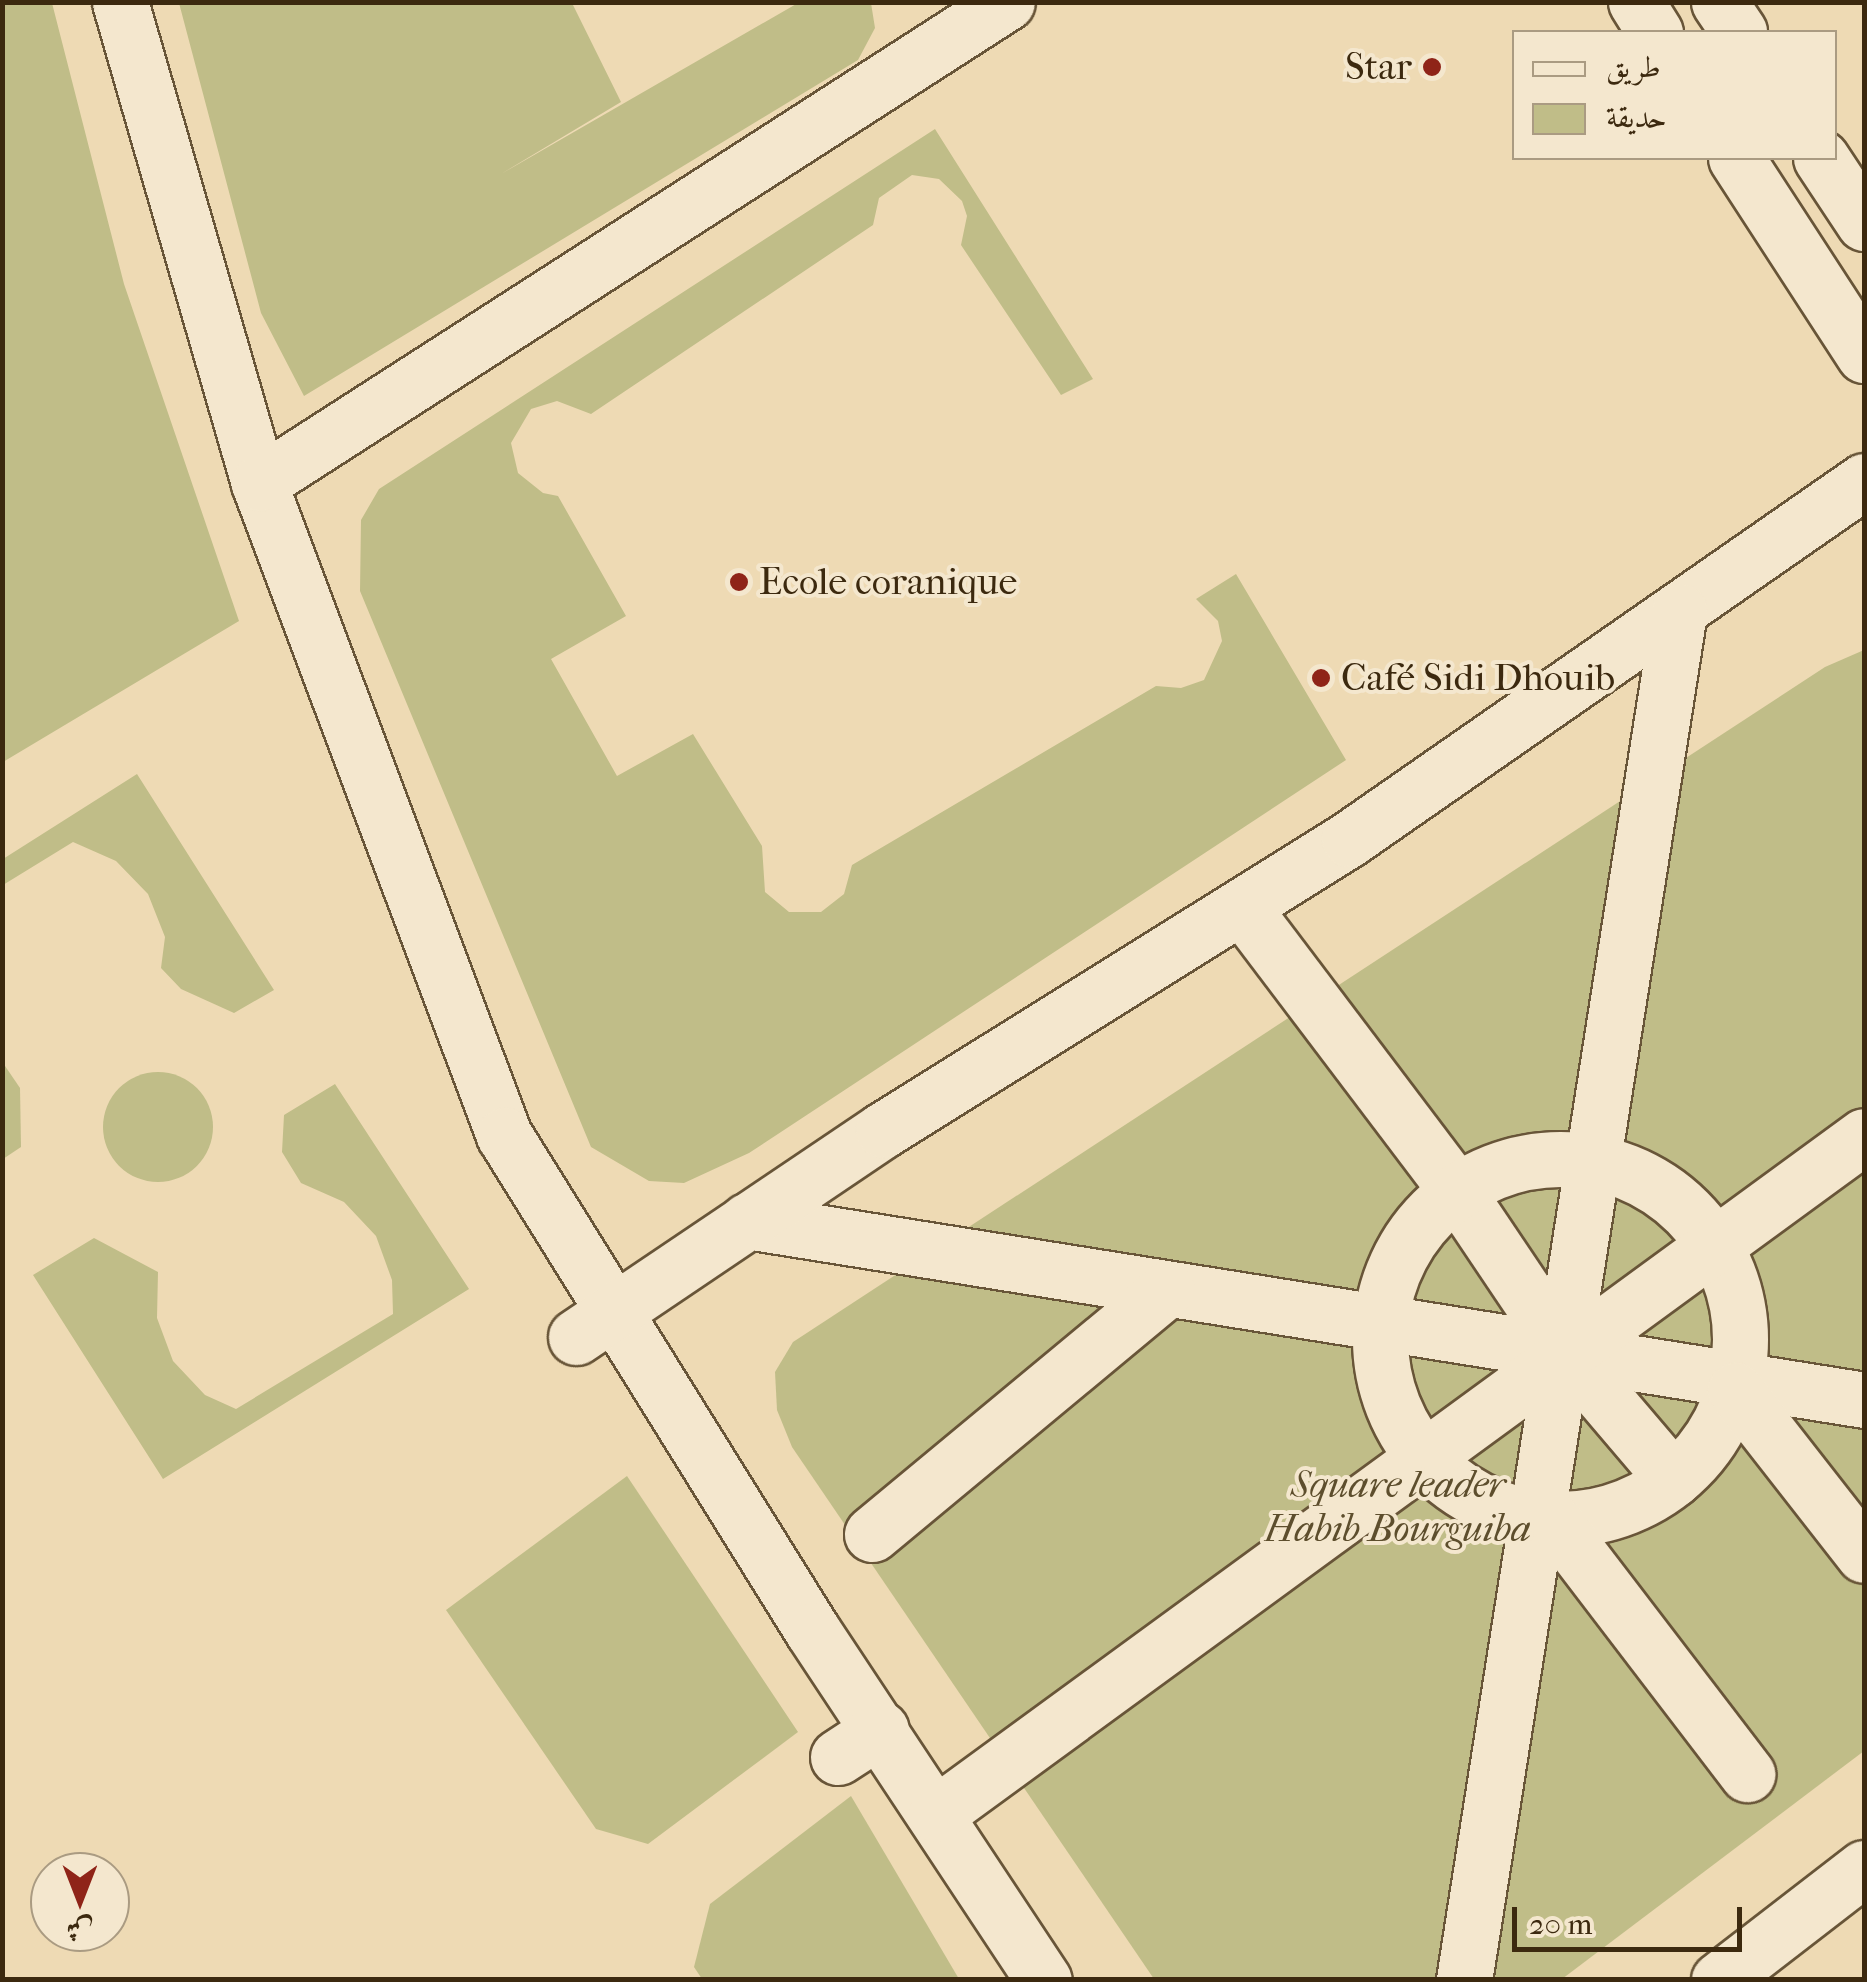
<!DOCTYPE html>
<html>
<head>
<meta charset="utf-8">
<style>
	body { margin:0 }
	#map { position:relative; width:1867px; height:1982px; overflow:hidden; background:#eedab4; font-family:"IM FELL French Canon",Amiri,serif }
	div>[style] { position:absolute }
	.green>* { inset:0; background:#c0bd88 }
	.round { border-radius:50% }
	.roads { filter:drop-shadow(2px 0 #685538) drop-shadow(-2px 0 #685538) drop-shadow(0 2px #685538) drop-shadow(0 -2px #685538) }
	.street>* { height:55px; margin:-27.5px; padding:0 27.5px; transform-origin:27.5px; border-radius:27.5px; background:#f4e7ce }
	.street>.ring { margin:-27.5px; padding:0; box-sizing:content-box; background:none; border:55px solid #f4e7ce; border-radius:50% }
	.secondary>* { height:55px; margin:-27.5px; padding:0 27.5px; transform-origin:27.5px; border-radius:27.5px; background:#f4e7ce }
	.dots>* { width:28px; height:28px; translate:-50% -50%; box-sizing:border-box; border:5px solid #f4e7ce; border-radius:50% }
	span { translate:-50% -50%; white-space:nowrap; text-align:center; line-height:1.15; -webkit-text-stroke:8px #f4e7ce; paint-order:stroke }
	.poi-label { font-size:38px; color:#3c290f }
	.right { translate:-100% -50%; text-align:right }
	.left { translate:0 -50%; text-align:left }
	.park-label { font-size:38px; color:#5d4e2d; font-style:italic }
	.frame { position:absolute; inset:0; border:5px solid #3c290f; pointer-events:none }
	.legend { position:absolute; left:1512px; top:30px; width:325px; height:130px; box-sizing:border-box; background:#f4e7ce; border:2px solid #aa9b82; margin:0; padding:12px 18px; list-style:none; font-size:30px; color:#3c290f }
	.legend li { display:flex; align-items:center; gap:20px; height:50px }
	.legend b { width:50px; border:2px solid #aa9b82 }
	.north { position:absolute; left:30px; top:1852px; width:100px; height:100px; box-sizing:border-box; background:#f4e7ce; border:2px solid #aa9b82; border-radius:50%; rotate:180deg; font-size:28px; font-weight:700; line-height:40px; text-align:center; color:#3c290f }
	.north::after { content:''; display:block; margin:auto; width:35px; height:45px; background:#8f2418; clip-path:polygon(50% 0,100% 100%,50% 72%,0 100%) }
	.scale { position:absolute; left:1512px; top:1907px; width:230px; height:45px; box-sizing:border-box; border:5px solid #3c290f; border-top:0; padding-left:12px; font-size:30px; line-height:35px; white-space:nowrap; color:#3c290f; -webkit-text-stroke:8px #f4e7ce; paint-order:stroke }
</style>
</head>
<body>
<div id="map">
	<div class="green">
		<div style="clip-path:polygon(2px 3px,52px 3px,124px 284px,239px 621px,3px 762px)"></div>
		<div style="clip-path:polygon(179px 3px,572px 3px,621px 102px,501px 174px,798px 3px,871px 3px,875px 28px,858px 60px,304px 396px,261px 313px)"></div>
		<div style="clip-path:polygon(935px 129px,1093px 379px,1061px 395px,961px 245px,967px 216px,962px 201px,939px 179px,912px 175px,879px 198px,873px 225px,591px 414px,557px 401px,531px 409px,511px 443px,518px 473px,543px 493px,558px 496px,626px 616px,551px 659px,617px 776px,693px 734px,762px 846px,765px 892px,789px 912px,821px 912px,844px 894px,852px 865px,1156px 686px,1181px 688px,1204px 680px,1222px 641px,1218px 621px,1196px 599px,1236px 574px,1346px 760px,749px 1153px,684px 1183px,649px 1181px,591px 1147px,360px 591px,361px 520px,379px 489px)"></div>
		<div style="clip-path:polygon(1864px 650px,1864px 1751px,1562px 1979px,1154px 1979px,792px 1447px,777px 1410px,775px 1372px,793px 1342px,1825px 667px)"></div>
		<div style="clip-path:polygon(137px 774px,274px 990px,234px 1013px,181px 989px,161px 968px,165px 937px,148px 894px,116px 861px,73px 842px,3px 885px,3px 859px)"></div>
		<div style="clip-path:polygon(3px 1063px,20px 1088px,21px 1147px,3px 1159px)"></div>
		<div class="round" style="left:103px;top:1072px;width:110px;height:110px"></div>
		<div style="clip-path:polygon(335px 1084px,469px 1289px,163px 1479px,33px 1275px,94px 1238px,158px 1272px,157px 1318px,173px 1361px,205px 1395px,236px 1409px,393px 1314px,392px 1280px,376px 1236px,344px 1202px,301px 1183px,282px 1152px,284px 1115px)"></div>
		<div style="clip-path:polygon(627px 1476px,798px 1732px,648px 1844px,596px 1829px,446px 1610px)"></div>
		<div style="clip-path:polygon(851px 1796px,959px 1979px,702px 1979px,694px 1967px,710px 1904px)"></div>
	</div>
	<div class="roads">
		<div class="street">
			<div style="left:120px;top:2px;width:501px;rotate:73.88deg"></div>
			<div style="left:259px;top:483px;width:697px;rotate:69.41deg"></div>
			<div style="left:504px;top:1135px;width:583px;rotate:58.11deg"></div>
			<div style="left:812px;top:1630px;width:420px;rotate:56.5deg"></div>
			<div style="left:259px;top:483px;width:889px;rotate:-32.74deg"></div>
			<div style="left:1242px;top:907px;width:358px;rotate:52.9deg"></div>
			<div style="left:1458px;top:1193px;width:192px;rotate:56.1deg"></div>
			<div style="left:1565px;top:1352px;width:167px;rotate:49.6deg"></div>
			<div class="ring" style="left:1380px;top:1159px;width:305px;height:305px"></div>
			<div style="left:747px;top:1221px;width:1131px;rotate:9.1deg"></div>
			<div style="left:576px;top:1337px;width:370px;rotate:-34deg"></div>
			<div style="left:883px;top:1130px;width:549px;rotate:-31.98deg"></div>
			<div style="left:1349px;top:839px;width:627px;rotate:-34.8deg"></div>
			<div style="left:1735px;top:1390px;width:209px;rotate:52deg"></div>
			<div style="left:1553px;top:1520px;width:320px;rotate:52.6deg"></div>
			<div style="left:872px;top:1534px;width:383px;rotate:-39.7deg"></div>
			<div style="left:838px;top:1757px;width:51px;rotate:-33.1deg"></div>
			<div style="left:936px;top:1814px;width:1149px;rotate:-36.15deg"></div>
			<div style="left:1464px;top:1980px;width:1386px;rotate:-81.07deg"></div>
		</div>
		<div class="secondary">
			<div style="left:1636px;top:2px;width:36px;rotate:58deg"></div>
			<div style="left:1719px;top:2px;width:36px;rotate:56deg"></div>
			<div style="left:1736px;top:158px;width:235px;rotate:57deg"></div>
			<div style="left:1821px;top:158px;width:78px;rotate:56.5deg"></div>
			<div style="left:1719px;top:1980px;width:183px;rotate:-37.7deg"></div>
		</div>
	</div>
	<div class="dots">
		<div style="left:1432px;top:67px;background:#8f2418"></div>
		<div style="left:739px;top:582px;background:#8f2418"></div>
		<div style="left:1321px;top:678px;background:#8f2418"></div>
	</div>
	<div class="poi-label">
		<span class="right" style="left:1412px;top:67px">Star</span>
		<span class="left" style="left:759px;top:582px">Ecole coranique</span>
		<span class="left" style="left:1341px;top:678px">Café Sidi Dhouib</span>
	</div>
	<div class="park-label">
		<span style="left:1398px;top:1507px">Square leader<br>Habib Bourguiba</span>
	</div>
	<div class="frame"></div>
	<ul class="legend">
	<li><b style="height:12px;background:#f4e7ce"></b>طريق</li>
	<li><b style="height:28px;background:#c0bd88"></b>حديقة</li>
	</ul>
	<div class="north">ش</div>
	<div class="scale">20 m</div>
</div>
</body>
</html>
